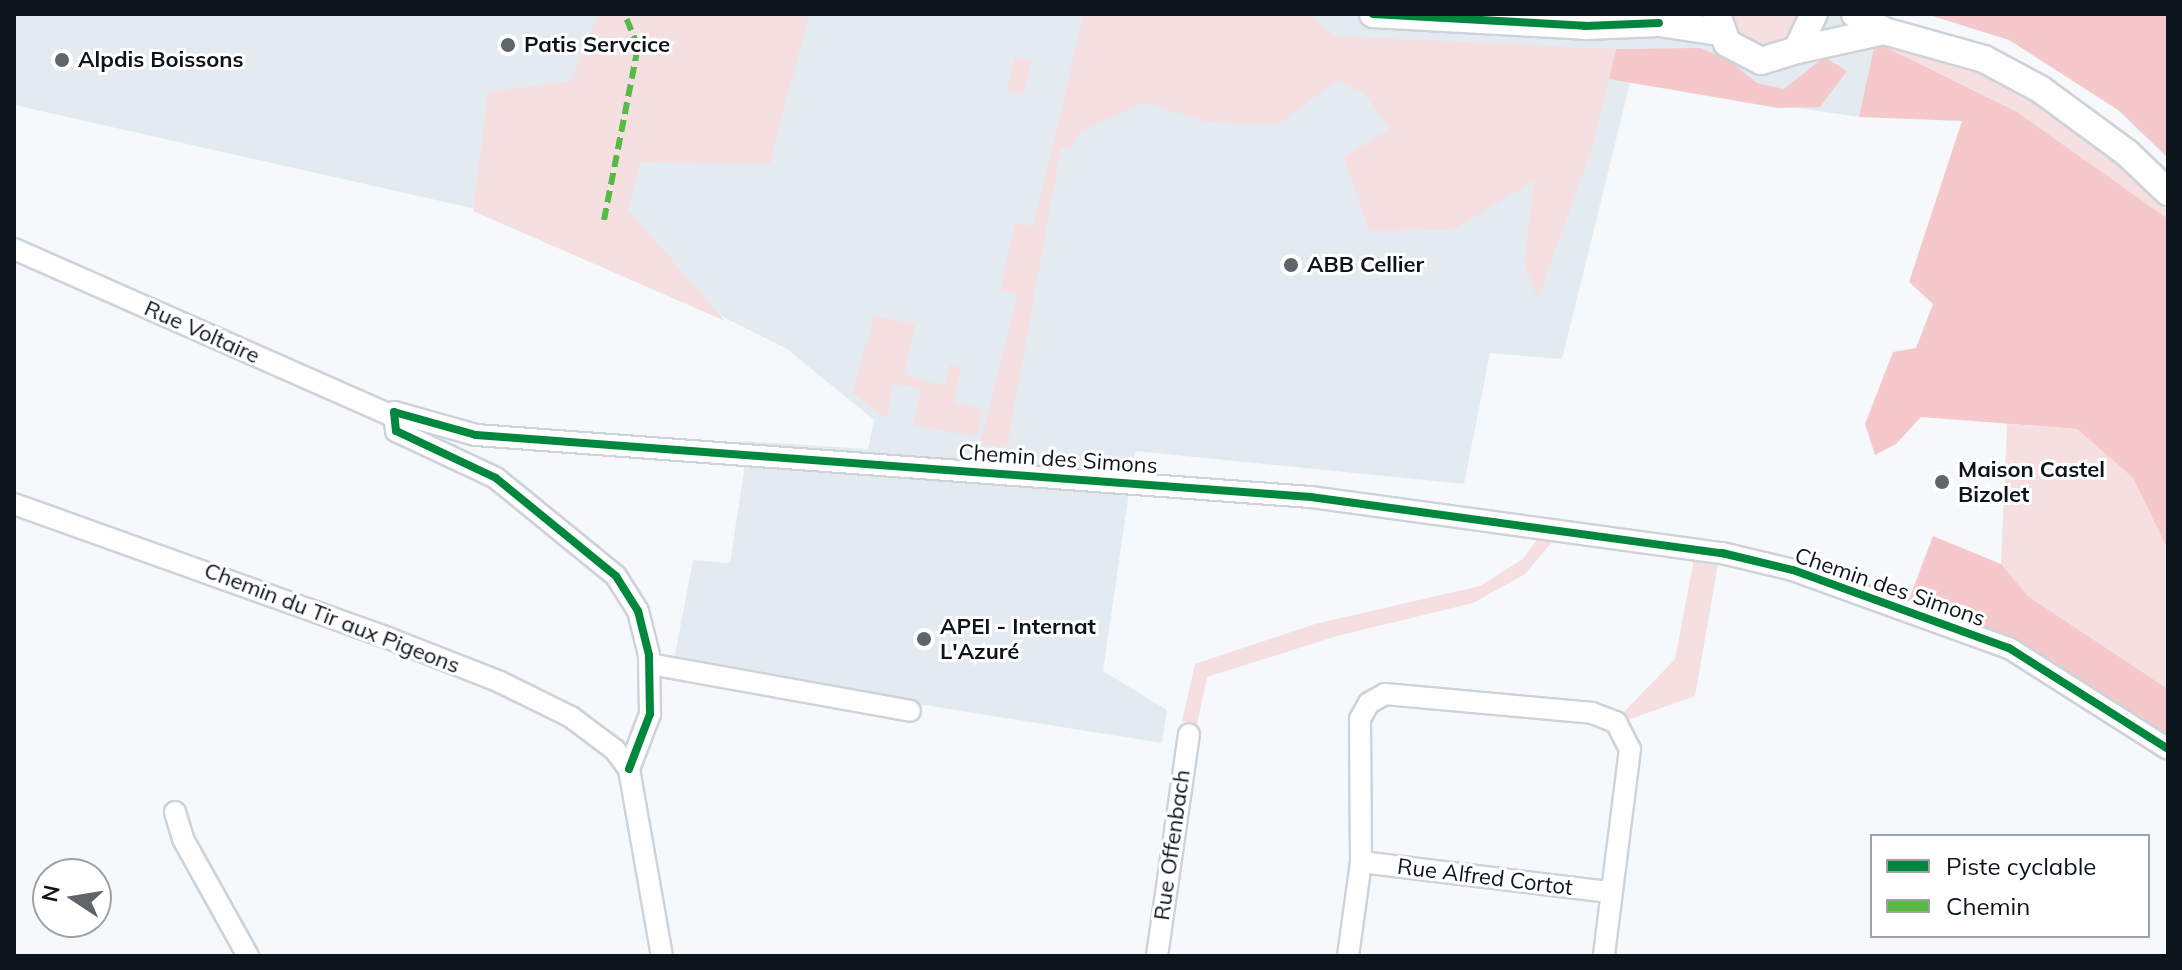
<!DOCTYPE html>
<html>
<head>
<meta charset="utf-8">
<style>
	body { margin:0 }
	#map { position:relative; width:2182px; height:970px; overflow:hidden; background:#f6f9fb; font-family:Mulish,sans-serif }
	div>[style] { position:absolute }
	.built>* { inset:0; background:#e3ebf1 }
	.green>* { inset:0; background:#f5dfe1; transform-origin:0 0 }
	.forest>* { inset:0; background:#f5c9cc }
	.roads { filter:drop-shadow(2px 0 #cdd3d9) drop-shadow(-2px 0 #cdd3d9) drop-shadow(0 2px #cdd3d9) drop-shadow(0 -2px #cdd3d9) }
	.minor>* { height:20px; margin:-10px; padding:0 10px; transform-origin:10px; border-radius:10px; background:#fefefe }
	.tertiary>* { height:26px; margin:-13px; padding:0 13px; transform-origin:13px; border-radius:13px; background:#fefefe }
	.quiet>* { height:6px; margin-top:-3px; transform-origin:0; background:repeating-linear-gradient(90deg,#58b947 0 12px,transparent 0 18px) }
	.cycleway>* { height:8px; margin:-4px; padding:0 4px; transform-origin:4px; border-radius:4px; background:#00873e }
	.dots>* { width:22px; height:22px; translate:-50% -50%; box-sizing:border-box; border:4px solid #fff; border-radius:50% }
	span { translate:-50% -50%; white-space:nowrap; text-align:center; line-height:1.15; -webkit-text-stroke:6px #fff; paint-order:stroke }
	.poi-label { font-size:22px; color:#0d151c; font-weight:700 }
	.left { translate:0 -50%; text-align:left }
	.street-label { font-size:22px; color:#0d151c }
	.frame { position:absolute; inset:0; border:16px solid #0d151c; pointer-events:none }
	.legend { position:absolute; left:1870px; top:834px; width:280px; height:104px; box-sizing:border-box; background:#fff; border:2px solid #9ea1a4; margin:0; padding:10px 14px; list-style:none; font-size:24px; color:#0d151c }
	.legend li { display:flex; align-items:center; gap:16px; height:40px }
	.legend b { width:40px; border:2px solid #9ea1a4 }
	.north { position:absolute; left:32px; top:858px; width:80px; height:80px; box-sizing:border-box; background:#fff; border:2px solid #9ea1a4; border-radius:50%; rotate:282deg; font-size:22px; font-weight:700; line-height:32px; text-align:center; color:#0d151c }
	.north::after { content:''; display:block; margin:auto; width:28px; height:36px; background:#5f656a; clip-path:polygon(50% 0,100% 100%,50% 72%,0 100%) }
</style>
</head>
<body>
<div id="map">
	<div class="built">
		<div style="clip-path:polygon(16px 14px,1850px 14px,1875px 42px,1859px 117px,1630px 83px,1562px 359px,1490px 353px,1464px 484px,1135px 451px,1103px 671px,1167px 710px,1162px 743px,673px 665px,693px 560px,730px 563px,744px 471px,742px 441px,868px 449px,874px 420px,787px 349px,533px 222px,14px 105px)"></div>
	</div>
	<div class="green">
		<div style="clip-path:polygon(598px 14px,809px 14px,770px 164px,640px 162px,628px 210px,725px 321px,473px 211px,488px 92px,571px 81px)"></div>
		<div style="clip-path:polygon(1084px 14px,1300px 14px,1314px 17px,1334px 36px,1616px 49px,1592px 148px,1538px 299px,1524px 264px,1534px 180px,1453px 230px,1369px 231px,1344px 157px,1390px 129px,1365px 94px,1338px 80px,1277px 125px,1207px 122px,1143px 102px,1079px 133px,1072px 148px,1061px 148px,1007px 447px,980px 444px,1018px 294px,1000px 290px,1015px 223px,1033px 226px)"></div>
		<div style="clip-path:polygon(1727px 14px,1803px 14px,1803px 18px,1781px 48px,1744px 46px)"></div>
		<div style="clip-path:polygon(1875px 42px,1959px 62px,2039px 106px,2135px 178px,2168px 211px,2168px 220px)"></div>
		<div style="left:1015px;top:57px;width:17px;height:35px;rotate:13deg"></div>
		<div style="clip-path:polygon(874px 316px,915px 324px,904px 374px,945px 386px,950px 364px,961px 367px,954px 402px,983px 410px,977px 437px,913px 425px,921px 388px,893px 384px,887px 418px,852px 393px)"></div>
		<div style="clip-path:polygon(2007px 424px,2077px 429px,2133px 478px,2168px 550px,2168px 689px,2028px 596px,2001px 564px)"></div>
		<div style="clip-path:polygon(1542px 532px,1559px 534px,1525px 574px,1473px 603px,1337px 636px,1207px 677px,1197px 725px,1182px 721px,1195px 664px,1315px 624px,1480px 586px,1523px 559px)"></div>
		<div style="clip-path:polygon(1695px 554px,1719px 559px,1695px 696px,1625px 721px,1621px 715px,1675px 659px)"></div>
	</div>
	<div class="forest">
		<div style="clip-path:polygon(1926px 14px,2168px 14px,2168px 158px,2118px 110px,2009px 40px)"></div>
		<div style="clip-path:polygon(1875px 42px,2017px 112px,2168px 219px,2168px 550px,2133px 478px,2077px 429px,1921px 417px,1896px 444px,1875px 455px,1865px 424px,1893px 352px,1916px 348px,1933px 304px,1909px 282px,1962px 121px,1859px 117px)"></div>
		<div style="clip-path:polygon(1700px 48px,1729px 60px,1757px 83px,1784px 89px,1824px 57px,1847px 71px,1820px 107px,1778px 108px,1609px 79px,1616px 49px)"></div>
		<div style="clip-path:polygon(1933px 536px,2001px 564px,2028px 596px,2168px 689px,2168px 740px,2005px 637px,1909px 599px)"></div>
	</div>
	<div class="roads">
		<div class="minor">
			<div style="left:14px;top:249px;width:412px;rotate:23.8deg"></div>
			<div style="left:14px;top:504px;width:397px;rotate:19.7deg"></div>
			<div style="left:388px;top:638px;width:120px;rotate:21.4deg"></div>
			<div style="left:500px;top:682px;width:79px;rotate:26.2deg"></div>
			<div style="left:571px;top:717px;width:55px;rotate:36.9deg"></div>
			<div style="left:615px;top:750px;width:24px;rotate:54deg"></div>
			<div style="left:629px;top:769px;width:190px;rotate:80deg"></div>
			<div style="left:650px;top:664px;width:264px;rotate:10.2deg"></div>
			<div style="left:629px;top:769px;width:59px;rotate:-69.1deg"></div>
			<div style="left:650px;top:714px;width:59px;rotate:-91deg"></div>
			<div style="left:649px;top:655px;width:45px;rotate:-104deg"></div>
			<div style="left:638px;top:611px;width:41px;rotate:-122.2deg"></div>
			<div style="left:616px;top:576px;width:155px;rotate:-140.8deg"></div>
			<div style="left:496px;top:478px;width:110px;rotate:-154.8deg"></div>
			<div style="left:396px;top:431px;width:19px;rotate:-96deg"></div>
			<div style="left:394px;top:412px;width:85px;rotate:15.7deg"></div>
			<div style="left:476px;top:435px;width:837px;rotate:4.25deg"></div>
			<div style="left:1311px;top:497px;width:415px;rotate:7.8deg"></div>
			<div style="left:1722px;top:553px;width:73px;rotate:13.5deg"></div>
			<div style="left:1793px;top:570px;width:230px;rotate:19.9deg"></div>
			<div style="left:2009px;top:648px;width:188px;rotate:32.4deg"></div>
			<div style="left:175px;top:812px;width:28px;rotate:73deg"></div>
			<div style="left:183px;top:839px;width:134px;rotate:60.9deg"></div>
			<div style="left:1361px;top:862px;width:251px;rotate:6.9deg"></div>
			<div style="left:1157px;top:956px;width:224px;rotate:-81.8deg"></div>
			<div style="left:1348px;top:956px;width:95px;rotate:-82.1deg"></div>
			<div style="left:1361px;top:862px;width:143px;rotate:-90.4deg"></div>
			<div style="left:1360px;top:719px;width:18px;rotate:-61deg"></div>
			<div style="left:1369px;top:703px;width:18px;rotate:-29deg"></div>
			<div style="left:1385px;top:694px;width:208px;rotate:5.2deg"></div>
			<div style="left:1592px;top:713px;width:26px;rotate:21deg"></div>
			<div style="left:1616px;top:722px;width:30px;rotate:63deg"></div>
			<div style="left:1630px;top:749px;width:209px;rotate:97.2deg"></div>
		</div>
		<div class="tertiary">
			<div style="left:1373px;top:14px;width:212px;rotate:3.2deg"></div>
			<div style="left:1585px;top:26px;width:74px;rotate:-2.3deg"></div>
			<div style="left:1659px;top:23px;width:20px;rotate:-27deg"></div>
			<div style="left:1717px;top:14px;width:31px;rotate:71deg"></div>
			<div style="left:1727px;top:43px;width:38px;rotate:28deg"></div>
			<div style="left:1761px;top:61px;width:38px;rotate:-17deg"></div>
			<div style="left:1797px;top:50px;width:40px;rotate:-65deg"></div>
			<div style="left:1855px;top:14px;width:34px;rotate:30deg"></div>
			<div style="left:1884px;top:31px;width:104px;rotate:15.6deg"></div>
			<div style="left:1984px;top:59px;width:64px;rotate:28.2deg"></div>
			<div style="left:2040px;top:89px;width:108px;rotate:36.3deg"></div>
			<div style="left:2127px;top:153px;width:57px;rotate:43.6deg"></div>
			<div style="left:1659px;top:23px;width:62px;rotate:8.4deg"></div>
			<div style="left:1797px;top:50px;width:89px;rotate:-12.3deg"></div>
		</div>
	</div>
	<div class="quiet">
		<div style="left:604px;top:220px;width:176px;rotate:-78.9deg"></div>
		<div style="left:638px;top:47px;width:35px;rotate:-112deg"></div>
	</div>
	<div class="cycleway">
		<div style="left:1373px;top:14px;width:212px;rotate:3.2deg"></div>
		<div style="left:1585px;top:26px;width:74px;rotate:-2.3deg"></div>
		<div style="left:629px;top:769px;width:59px;rotate:-69.1deg"></div>
		<div style="left:650px;top:714px;width:59px;rotate:-91deg"></div>
		<div style="left:649px;top:655px;width:45px;rotate:-104deg"></div>
		<div style="left:638px;top:611px;width:41px;rotate:-122.2deg"></div>
		<div style="left:616px;top:576px;width:155px;rotate:-140.8deg"></div>
		<div style="left:496px;top:478px;width:110px;rotate:-154.8deg"></div>
		<div style="left:396px;top:431px;width:19px;rotate:-96deg"></div>
		<div style="left:394px;top:412px;width:85px;rotate:15.7deg"></div>
		<div style="left:476px;top:435px;width:837px;rotate:4.25deg"></div>
		<div style="left:1311px;top:497px;width:415px;rotate:7.8deg"></div>
		<div style="left:1722px;top:553px;width:73px;rotate:13.5deg"></div>
		<div style="left:1793px;top:570px;width:230px;rotate:19.9deg"></div>
		<div style="left:2009px;top:648px;width:188px;rotate:32.4deg"></div>
	</div>
	<div class="dots">
		<div style="left:508px;top:45px;background:#5f656a"></div>
		<div style="left:62px;top:60px;background:#5f656a"></div>
		<div style="left:1291px;top:265px;background:#5f656a"></div>
		<div style="left:1942px;top:482px;background:#5f656a"></div>
		<div style="left:924px;top:639px;background:#5f656a"></div>
	</div>
	<div class="poi-label">
		<span class="left" style="left:524px;top:45px">Patis Servcice</span>
		<span class="left" style="left:78px;top:60px">Alpdis Boissons</span>
		<span class="left" style="left:1307px;top:265px">ABB Cellier</span>
		<span class="left" style="left:1958px;top:482px">Maison Castel<br>Bizolet</span>
		<span class="left" style="left:940px;top:639px">APEI - Internat<br>L'Azuré</span>
	</div>
	<div class="street-label">
		<span style="left:202px;top:332px;rotate:24deg">Rue Voltaire</span>
		<span style="left:1058px;top:459px;rotate:4deg">Chemin des Simons</span>
		<span style="left:1890px;top:587px;rotate:19deg">Chemin des Simons</span>
		<span style="left:332px;top:618px;rotate:21deg">Chemin du Tir aux Pigeons</span>
		<span style="left:1172px;top:845px;rotate:-82deg">Rue Offenbach</span>
		<span style="left:1485px;top:877px;rotate:7deg">Rue Alfred Cortot</span>
	</div>
	<div class="frame"></div>
	<ul class="legend">
	<li><b style="height:10px;background:#00873e"></b>Piste cyclable</li>
	<li><b style="height:10px;background:#58b947"></b>Chemin</li>
	</ul>
	<div class="north">N</div>
</div>
</body>
</html>
